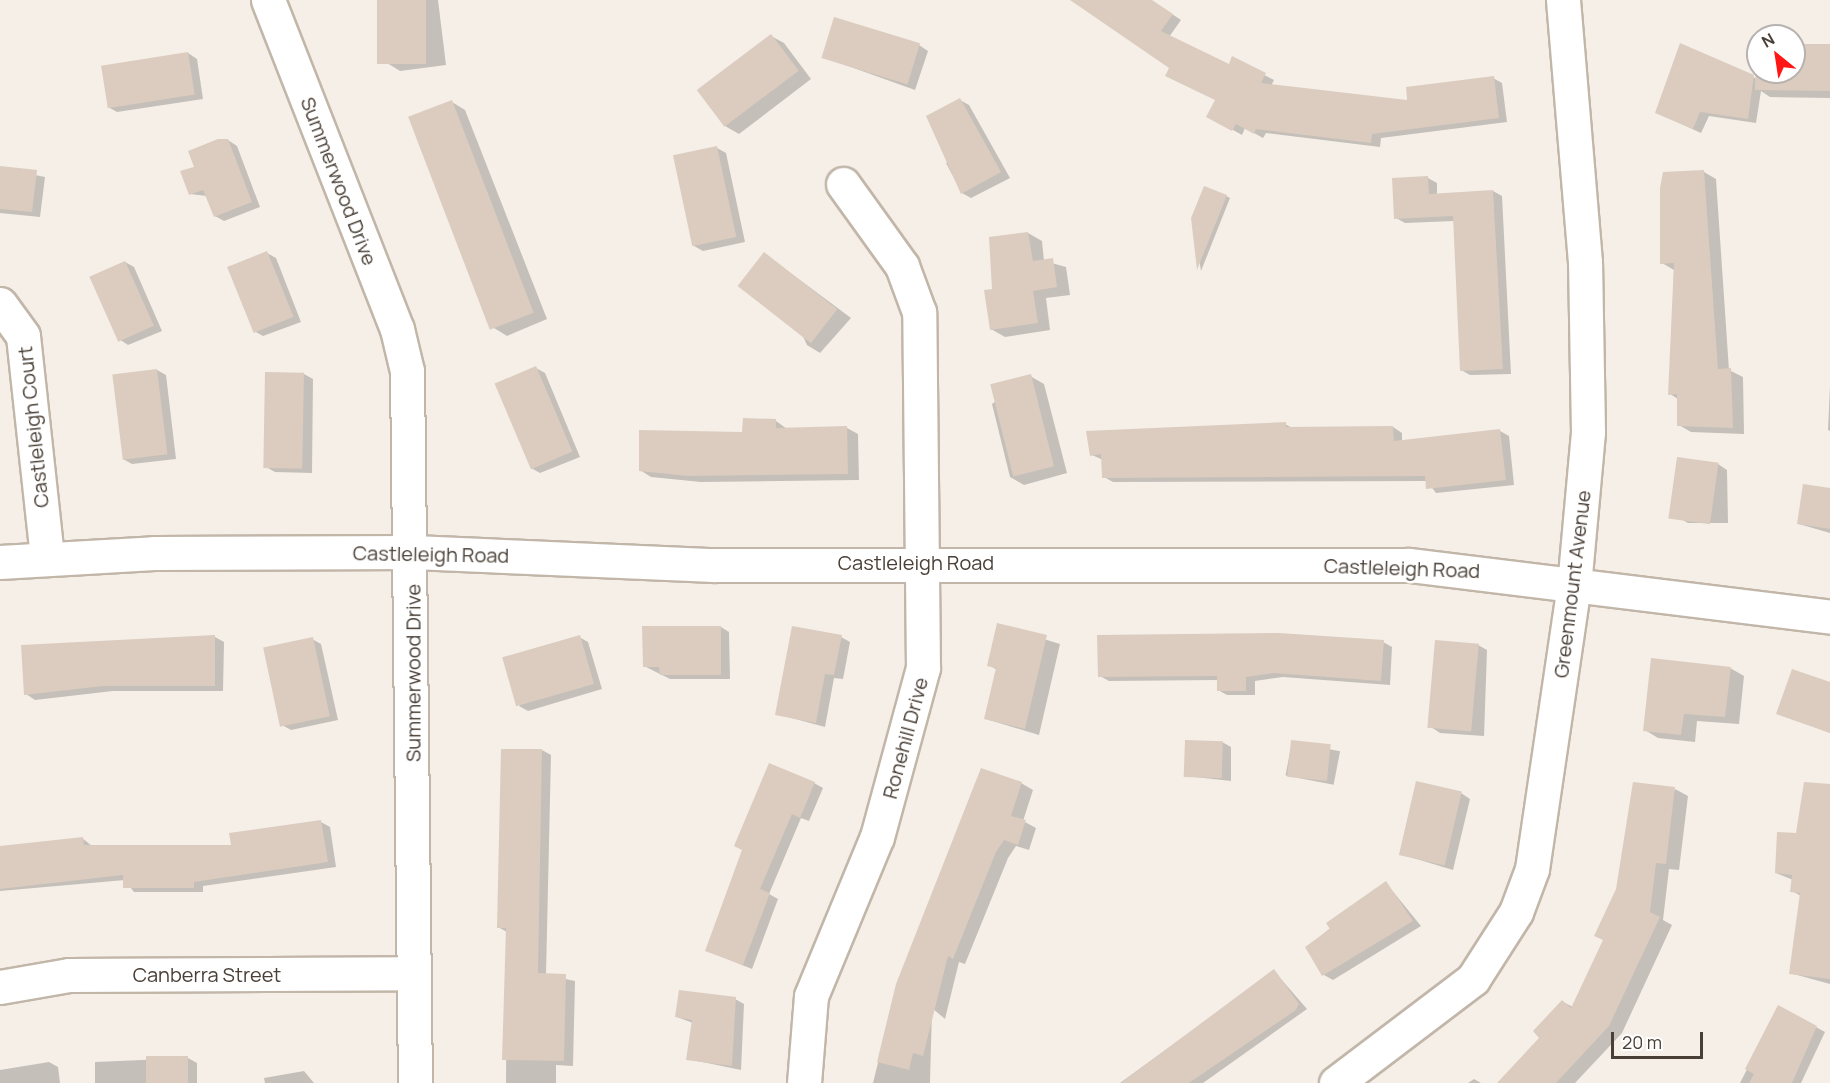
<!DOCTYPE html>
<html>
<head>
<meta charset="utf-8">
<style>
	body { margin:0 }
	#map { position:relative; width:1830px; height:1083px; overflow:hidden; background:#f5efe8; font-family:Manrope,sans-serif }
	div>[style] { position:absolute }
	.shadow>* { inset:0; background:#0003; transform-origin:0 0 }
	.building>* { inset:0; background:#dbccbf; transform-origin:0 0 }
	.roads { filter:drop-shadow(2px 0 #c2b6a9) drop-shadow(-2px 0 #c2b6a9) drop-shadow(0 2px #c2b6a9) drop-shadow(0 -2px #c2b6a9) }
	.minor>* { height:33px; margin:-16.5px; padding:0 16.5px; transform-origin:16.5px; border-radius:16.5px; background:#fff }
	span { translate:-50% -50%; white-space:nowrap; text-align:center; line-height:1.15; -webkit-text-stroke:5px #fff; paint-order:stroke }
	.street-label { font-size:20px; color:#493f36 }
	.north { position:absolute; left:1746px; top:24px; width:60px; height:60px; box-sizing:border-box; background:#fff; border:2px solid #b6b2af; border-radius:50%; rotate:330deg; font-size:16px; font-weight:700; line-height:24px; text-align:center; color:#493f36 }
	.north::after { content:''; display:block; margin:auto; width:21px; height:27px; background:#ff1615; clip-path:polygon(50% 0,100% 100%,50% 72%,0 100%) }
	.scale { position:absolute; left:1611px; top:1032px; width:92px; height:27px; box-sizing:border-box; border:3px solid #493f36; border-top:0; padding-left:8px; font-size:18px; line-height:21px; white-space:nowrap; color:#493f36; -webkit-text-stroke:4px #fff; paint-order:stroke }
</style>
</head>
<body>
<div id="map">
	<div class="shadow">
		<div style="clip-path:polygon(378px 0,438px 0,446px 65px,400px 71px,387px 63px)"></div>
		<div style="clip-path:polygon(1077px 0,1151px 0,1181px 20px,1169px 37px,1229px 66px,1233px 59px,1274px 80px,1271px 86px,1409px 102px,1493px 78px,1502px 83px,1507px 122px,1381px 138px,1380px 147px,1266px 133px,1263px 138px,1245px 128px,1242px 135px,1208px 116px,1217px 100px)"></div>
		<div style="clip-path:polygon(771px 36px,784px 43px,811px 79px,739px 134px,725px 126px)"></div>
		<div style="clip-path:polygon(919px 45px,928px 51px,915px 90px,823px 57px)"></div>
		<div style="clip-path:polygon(1680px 45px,1757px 79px,1757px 54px,1758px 72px,1794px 72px,1794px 45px,1830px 46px,1830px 98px,1770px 97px,1761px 91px,1756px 123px,1709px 116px,1701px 133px,1657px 113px)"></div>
		<div style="clip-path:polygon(188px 53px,197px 59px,203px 99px,117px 112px,108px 107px)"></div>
		<div style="clip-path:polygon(960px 100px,969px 105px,1010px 178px,971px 198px,962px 193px,946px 163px,952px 159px)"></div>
		<div style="clip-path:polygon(452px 102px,465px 110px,547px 319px,507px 336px,494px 328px)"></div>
		<div style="clip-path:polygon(228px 140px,237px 146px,260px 207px,224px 221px,215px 216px,207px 196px,190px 194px,196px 167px)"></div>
		<div style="clip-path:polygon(717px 148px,726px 153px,745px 242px,703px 251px,694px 246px)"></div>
		<div style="clip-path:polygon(0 168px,45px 177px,40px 217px,0 213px)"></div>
		<div style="clip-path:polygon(1704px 172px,1716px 179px,1729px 370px,1743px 377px,1744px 434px,1691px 432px,1679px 425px,1678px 399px,1670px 394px,1674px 270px,1662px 263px)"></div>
		<div style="clip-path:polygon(1428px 178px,1437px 183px,1437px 195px,1493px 191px,1502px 196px,1511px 374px,1470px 375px,1461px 370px,1454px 221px,1405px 223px,1396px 218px)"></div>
		<div style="clip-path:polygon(1226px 196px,1230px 198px,1201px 271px,1193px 219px)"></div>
		<div style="clip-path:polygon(1028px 233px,1042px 241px,1044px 261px,1066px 267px,1070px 295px,1046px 298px,1050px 330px,1005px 337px,991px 329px,993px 290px)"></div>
		<div style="clip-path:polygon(267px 253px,276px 258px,301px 322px,263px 336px,254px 331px)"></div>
		<div style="clip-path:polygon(765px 254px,851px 318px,820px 353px,807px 345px)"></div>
		<div style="clip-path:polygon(125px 262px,134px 267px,162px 331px,128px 345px,119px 339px)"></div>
		<div style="clip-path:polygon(536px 368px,545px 373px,580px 457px,540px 473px,531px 468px)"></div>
		<div style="clip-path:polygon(157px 370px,166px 375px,176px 459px,132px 464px,123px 459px)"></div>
		<div style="clip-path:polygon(304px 374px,313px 379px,312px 473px,275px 472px,266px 467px)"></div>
		<div style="clip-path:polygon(1030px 376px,1044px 384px,1067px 473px,1024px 485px,1010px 477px,992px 404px)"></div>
		<div style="clip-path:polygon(1830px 386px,1830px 431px,1828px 430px)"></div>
		<div style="clip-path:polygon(776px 421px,787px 429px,847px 428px,858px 434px,859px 480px,701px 482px,651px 477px,640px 470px)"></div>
		<div style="clip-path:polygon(1285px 424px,1294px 429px,1393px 427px,1402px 433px,1402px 442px,1500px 431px,1509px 436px,1514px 485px,1436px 493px,1427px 481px,1113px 482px,1104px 477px,1103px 460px,1092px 455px)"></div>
		<div style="clip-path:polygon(1718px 464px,1727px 470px,1728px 523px,1688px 523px,1679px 518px)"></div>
		<div style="clip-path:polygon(1830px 489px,1830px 533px,1799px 524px)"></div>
		<div style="clip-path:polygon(998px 625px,1060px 644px,1039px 735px,986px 719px,997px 670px,989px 665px)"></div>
		<div style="clip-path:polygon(721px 627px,729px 632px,730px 679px,670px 679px,644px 666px)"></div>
		<div style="clip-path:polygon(215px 637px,224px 642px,223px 691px,113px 691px,35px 700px,26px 694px)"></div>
		<div style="clip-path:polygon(579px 637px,588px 642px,602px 689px,528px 711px,519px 706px)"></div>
		<div style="clip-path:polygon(841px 637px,850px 642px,843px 679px,834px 678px,825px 727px,777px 714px)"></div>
		<div style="clip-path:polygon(312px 639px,321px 644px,338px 720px,291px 730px,282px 725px)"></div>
		<div style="clip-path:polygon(1383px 642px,1392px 647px,1390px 685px,1283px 677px,1255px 681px,1255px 695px,1227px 695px,1218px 690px,1218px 680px,1109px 681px,1100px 676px)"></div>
		<div style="clip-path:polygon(1478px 645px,1487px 650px,1484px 736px,1440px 733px,1431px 727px)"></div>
		<div style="clip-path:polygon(1730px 668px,1744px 676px,1739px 724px,1697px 721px,1695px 742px,1658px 738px,1645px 730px)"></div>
		<div style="clip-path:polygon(1830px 684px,1830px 733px,1778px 713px)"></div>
		<div style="clip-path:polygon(1222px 742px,1231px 747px,1231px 781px,1186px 776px)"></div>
		<div style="left:1292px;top:742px;width:49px;height:34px;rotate:11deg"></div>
		<div style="clip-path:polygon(542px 750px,551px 755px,546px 975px,575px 981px,573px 1066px,556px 1065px,556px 1083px,506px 1083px,507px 932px,498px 927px)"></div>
		<div style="clip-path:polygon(814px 783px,823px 788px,809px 821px,801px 818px,769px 894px,778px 899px,752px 969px,707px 951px,743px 850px)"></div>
		<div style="clip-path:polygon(1021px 783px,1033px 790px,1023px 821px,1036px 828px,1029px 850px,1016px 846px,1008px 858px,965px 964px,959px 962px,945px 1019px,932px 1008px,930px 1083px,873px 1083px,897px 985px)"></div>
		<div style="clip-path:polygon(1830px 785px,1830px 984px,1790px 973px,1801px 896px,1792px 891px,1793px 880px,1776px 873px)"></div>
		<div style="clip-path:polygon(1675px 789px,1688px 796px,1679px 870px,1669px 869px,1663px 920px,1672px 925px,1622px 1033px,1575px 1083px,1499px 1083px,1541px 1038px,1563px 1002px,1573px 1007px)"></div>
		<div style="clip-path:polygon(1461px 793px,1470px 799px,1453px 870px,1400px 854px)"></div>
		<div style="clip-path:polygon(321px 822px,330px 827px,336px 867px,203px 886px,203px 892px,134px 892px,125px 880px,0 891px,0 847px,82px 838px,92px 846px,233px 846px)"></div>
		<div style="clip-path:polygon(1386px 883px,1421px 926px,1333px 980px,1324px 975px,1307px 947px)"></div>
		<div style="clip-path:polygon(1274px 971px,1307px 1009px,1203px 1083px,1120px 1083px)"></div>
		<div style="clip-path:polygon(735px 999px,744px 1004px,741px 1070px,688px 1059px,693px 1023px,677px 1017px)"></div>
		<div style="clip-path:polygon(1779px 1007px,1825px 1032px,1801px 1083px,1740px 1083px)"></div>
		<div style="clip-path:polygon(188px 1058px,197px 1063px,197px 1083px,95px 1083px,95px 1062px)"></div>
		<div style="clip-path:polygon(49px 1062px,58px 1067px,60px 1083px,0 1083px,0 1070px)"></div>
		<div style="clip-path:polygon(304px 1071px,314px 1083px,265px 1083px,264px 1078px)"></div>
		<div style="clip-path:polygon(1474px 1079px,1481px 1083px,1468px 1083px)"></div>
	</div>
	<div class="building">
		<div style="left:377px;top:0;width:49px;height:64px"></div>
		<div style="clip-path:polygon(1070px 0,1152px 0,1173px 14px,1161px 31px,1229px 64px,1232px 56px,1266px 73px,1261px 83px,1407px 100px,1406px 87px,1494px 76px,1499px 118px,1372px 134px,1371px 143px,1256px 129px,1254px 134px,1236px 124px,1232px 131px,1206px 117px,1215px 100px,1165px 76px,1169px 68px)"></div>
		<div style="left:834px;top:17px;width:90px;height:43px;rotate:17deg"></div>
		<div style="left:771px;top:34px;width:46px;height:93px;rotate:53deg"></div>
		<div style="clip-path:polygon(1680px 43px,1754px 75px,1748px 119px,1700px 112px,1693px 129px,1655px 113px)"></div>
		<div style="clip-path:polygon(1794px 44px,1830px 44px,1830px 91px,1755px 90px,1756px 52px,1758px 72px,1794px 72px)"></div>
		<div style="left:188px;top:52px;width:43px;height:88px;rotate:81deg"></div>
		<div style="clip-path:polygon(960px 98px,1001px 172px,961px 194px,926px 116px)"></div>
		<div style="left:452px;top:100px;width:228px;height:47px;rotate:69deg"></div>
		<div style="clip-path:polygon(218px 139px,228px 139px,252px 202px,214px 217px,203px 190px,189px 195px,180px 171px,194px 167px,188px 151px)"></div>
		<div style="left:717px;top:146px;width:93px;height:45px;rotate:78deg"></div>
		<div style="clip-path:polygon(0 166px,37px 170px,32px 212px,0 209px)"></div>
		<div style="clip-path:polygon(1704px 170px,1718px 369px,1731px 368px,1733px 428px,1677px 426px,1677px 394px,1668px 395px,1674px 263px,1660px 264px,1660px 188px,1663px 172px)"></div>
		<div style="clip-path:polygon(1428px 176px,1429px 194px,1493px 190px,1503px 369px,1460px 371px,1453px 216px,1394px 219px,1392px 178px)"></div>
		<div style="clip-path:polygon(1204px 186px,1227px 195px,1197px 270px,1191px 218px)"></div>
		<div style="clip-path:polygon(1028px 232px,1033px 261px,1053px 258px,1057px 287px,1033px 291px,1038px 323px,990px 330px,984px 290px,992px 289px,989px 237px)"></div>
		<div style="left:267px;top:251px;width:71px;height:43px;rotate:68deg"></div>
		<div style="left:764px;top:252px;width:93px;height:43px;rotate:38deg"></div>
		<div style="left:125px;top:261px;width:71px;height:39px;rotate:66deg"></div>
		<div style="left:536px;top:366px;width:93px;height:45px;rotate:67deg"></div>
		<div style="left:157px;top:369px;width:86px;height:45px;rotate:83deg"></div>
		<div style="left:265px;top:372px;width:39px;height:96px;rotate:1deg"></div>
		<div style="left:1031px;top:374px;width:95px;height:42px;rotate:76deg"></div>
		<div style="clip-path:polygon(743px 418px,776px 419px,776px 428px,847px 426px,848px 474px,688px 476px,639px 471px,639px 430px,742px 432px)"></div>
		<div style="clip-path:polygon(1286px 422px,1286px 427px,1393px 426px,1394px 441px,1500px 429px,1506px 480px,1426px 489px,1425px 476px,1102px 478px,1101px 454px,1090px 456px,1086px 431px)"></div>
		<div style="left:1677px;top:457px;width:42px;height:62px;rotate:8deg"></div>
		<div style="clip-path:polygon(1803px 484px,1830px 488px,1830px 529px,1797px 524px)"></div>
		<div style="clip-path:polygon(997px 623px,1047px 635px,1025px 729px,984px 719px,996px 668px,987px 666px)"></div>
		<div style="clip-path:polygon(642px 626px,721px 626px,721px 675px,660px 675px,659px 667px,643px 667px)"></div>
		<div style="clip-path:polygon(792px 626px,842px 635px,834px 675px,825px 674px,816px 723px,775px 715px)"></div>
		<div style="clip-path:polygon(1279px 633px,1384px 640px,1381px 681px,1273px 673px,1246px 677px,1246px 691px,1217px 691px,1217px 676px,1098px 677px,1097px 635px)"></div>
		<div style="clip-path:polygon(215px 635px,215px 686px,103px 686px,24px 695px,21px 645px)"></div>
		<div style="left:580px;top:635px;width:51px;height:81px;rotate:74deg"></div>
		<div style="left:313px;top:637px;width:81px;height:51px;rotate:78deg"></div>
		<div style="left:1435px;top:640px;width:44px;height:88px;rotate:5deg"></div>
		<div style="clip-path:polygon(1651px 658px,1731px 667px,1725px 717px,1684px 714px,1681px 735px,1643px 731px)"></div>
		<div style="clip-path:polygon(1792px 669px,1830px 682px,1830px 733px,1776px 714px)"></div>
		<div style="left:1185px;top:740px;width:38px;height:37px;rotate:2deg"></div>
		<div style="left:1291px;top:740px;width:40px;height:37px;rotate:6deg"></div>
		<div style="clip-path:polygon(501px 749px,542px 749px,538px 973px,566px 974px,564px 1061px,502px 1060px,506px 928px,497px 928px)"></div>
		<div style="clip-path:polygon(769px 763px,815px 782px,800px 818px,792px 814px,760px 889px,770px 893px,743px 965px,705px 951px,742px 850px,734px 846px)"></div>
		<div style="clip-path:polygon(981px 768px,1022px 782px,1011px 816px,1026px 820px,1018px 845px,1004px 840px,996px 852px,953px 959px,948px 956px,923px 1056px,913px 1053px,909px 1070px,877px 1062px,896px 984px)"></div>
		<div style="left:1416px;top:781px;width:47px;height:76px;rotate:13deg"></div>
		<div style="clip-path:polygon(1633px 782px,1675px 787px,1666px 864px,1656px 863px,1650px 912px,1660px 917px,1609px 1026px,1556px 1083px,1497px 1083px,1539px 1038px,1533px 1031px,1562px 1000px,1571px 1008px,1603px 940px,1594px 936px,1616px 889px)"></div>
		<div style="clip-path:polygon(1804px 782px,1830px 784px,1830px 979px,1789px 974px,1800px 893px,1790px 892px,1792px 875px,1775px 873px,1777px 832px,1796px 833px)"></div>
		<div style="clip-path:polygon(321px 820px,328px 862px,194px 882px,194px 888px,123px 888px,123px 875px,0 889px,0 846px,83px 837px,84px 845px,231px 845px,229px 833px)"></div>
		<div style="clip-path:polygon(1386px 881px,1413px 921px,1322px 976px,1305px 947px,1330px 929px,1326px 923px)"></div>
		<div style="clip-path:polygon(1274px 969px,1299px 1004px,1296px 1010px,1189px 1083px,1121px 1083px)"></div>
		<div style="clip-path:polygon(679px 990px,736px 997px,732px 1066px,686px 1060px,692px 1020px,675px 1017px)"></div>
		<div style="clip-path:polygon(1778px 1005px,1817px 1026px,1792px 1083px,1749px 1083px,1754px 1074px,1745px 1069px)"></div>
		<div style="left:188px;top:1056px;width:27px;height:42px;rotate:90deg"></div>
	</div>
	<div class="roads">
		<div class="minor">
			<div style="left:268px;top:0;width:353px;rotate:68.6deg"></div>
			<div style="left:397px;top:329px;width:43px;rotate:76.6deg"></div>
			<div style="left:407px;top:371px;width:712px;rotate:89.36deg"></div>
			<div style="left:0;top:304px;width:39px;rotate:54deg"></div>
			<div style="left:23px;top:336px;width:222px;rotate:83.8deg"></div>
			<div style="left:0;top:562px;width:154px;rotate:-3.3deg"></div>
			<div style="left:154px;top:553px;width:259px;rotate:-0.2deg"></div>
			<div style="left:413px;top:552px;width:301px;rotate:2.5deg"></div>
			<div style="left:714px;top:565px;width:695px"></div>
			<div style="left:1409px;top:565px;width:424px;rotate:7deg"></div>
			<div style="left:0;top:987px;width:70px;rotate:-9.9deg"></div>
			<div style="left:69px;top:975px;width:345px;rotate:-0.3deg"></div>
			<div style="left:804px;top:1083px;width:87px;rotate:-85.4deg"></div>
			<div style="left:811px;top:996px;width:172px;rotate:-67.5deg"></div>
			<div style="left:877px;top:837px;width:175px;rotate:-74.8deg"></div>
			<div style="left:923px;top:668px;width:356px;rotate:-90.6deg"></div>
			<div style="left:919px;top:312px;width:49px;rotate:-110.3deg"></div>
			<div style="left:902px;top:266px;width:101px;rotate:-125.7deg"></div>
			<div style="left:1336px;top:1083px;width:172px;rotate:-37.2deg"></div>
			<div style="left:1473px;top:979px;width:80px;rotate:-57.3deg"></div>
			<div style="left:1516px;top:912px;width:46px;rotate:-69.6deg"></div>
			<div style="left:1532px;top:869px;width:286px;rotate:-81.6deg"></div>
			<div style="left:1574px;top:586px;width:155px;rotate:-84.8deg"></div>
			<div style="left:1588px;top:432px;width:170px;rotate:-91deg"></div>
			<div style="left:1585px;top:262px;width:263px;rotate:-94.8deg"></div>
		</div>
	</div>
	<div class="street-label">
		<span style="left:339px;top:181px;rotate:69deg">Summerwood Drive</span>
		<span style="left:33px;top:427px;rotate:-96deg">Castleleigh Court</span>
		<span style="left:431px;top:554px;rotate:1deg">Castleleigh Road</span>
		<span style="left:916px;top:562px">Castleleigh Road</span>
		<span style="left:1402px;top:568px;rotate:2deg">Castleleigh Road</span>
		<span style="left:1572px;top:584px;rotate:-83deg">Greenmount Avenue</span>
		<span style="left:413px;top:673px;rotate:-90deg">Summerwood Drive</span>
		<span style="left:905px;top:738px;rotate:-75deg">Ronehill Drive</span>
		<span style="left:207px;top:974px">Canberra Street</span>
	</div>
	<div class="north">N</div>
	<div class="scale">20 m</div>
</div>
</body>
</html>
